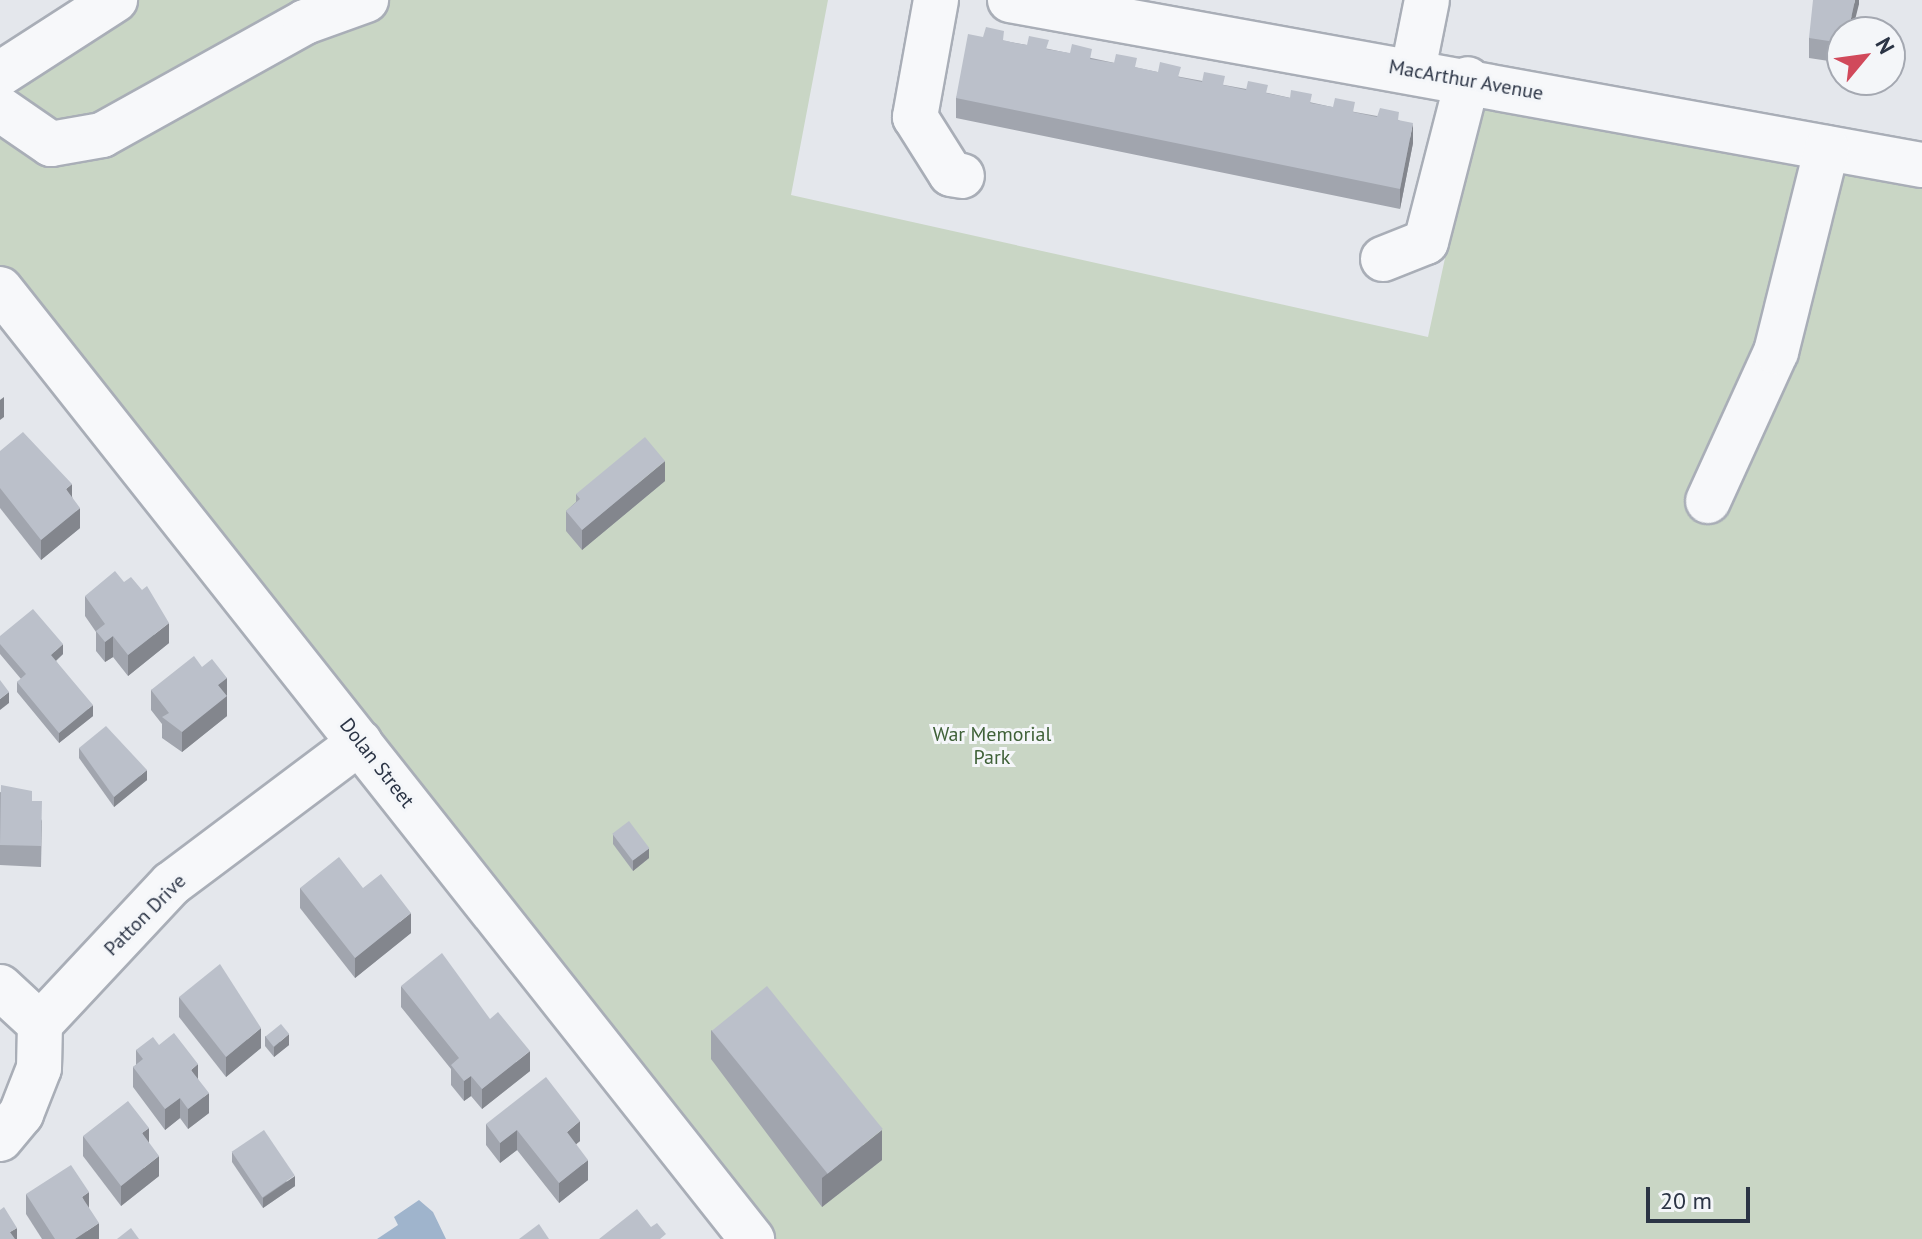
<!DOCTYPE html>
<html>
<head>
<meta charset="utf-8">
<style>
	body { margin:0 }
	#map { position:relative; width:1922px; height:1239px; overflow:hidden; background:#e4e7ec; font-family:"PT Sans",sans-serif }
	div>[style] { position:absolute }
	.green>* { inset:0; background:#c9d6c5 }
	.water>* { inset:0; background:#9fb4cc }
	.roads { filter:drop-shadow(2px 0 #a9aeb7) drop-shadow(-2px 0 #a9aeb7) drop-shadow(0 2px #a9aeb7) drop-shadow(0 -2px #a9aeb7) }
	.minor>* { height:44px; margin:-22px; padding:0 22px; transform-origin:22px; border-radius:22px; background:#f7f8fa }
	.wall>* { inset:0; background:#a1a5ae }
	.shaded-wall>* { inset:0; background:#83868d }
	.building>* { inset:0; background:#bbc0ca; transform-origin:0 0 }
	span { translate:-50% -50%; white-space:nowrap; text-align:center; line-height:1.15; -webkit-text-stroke:6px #f4f6f9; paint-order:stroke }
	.street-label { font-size:20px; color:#2b3445 }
	.park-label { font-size:20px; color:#3f6138 }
	.north { position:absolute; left:1826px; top:16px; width:80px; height:80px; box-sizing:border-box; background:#f4f6f9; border:2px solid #a4a8b1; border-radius:50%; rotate:61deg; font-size:22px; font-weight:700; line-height:32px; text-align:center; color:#2b3445 }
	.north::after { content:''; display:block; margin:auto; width:28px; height:36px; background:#d1495b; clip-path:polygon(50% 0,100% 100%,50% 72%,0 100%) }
	.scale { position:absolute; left:1646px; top:1187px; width:104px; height:36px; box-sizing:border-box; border:4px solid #2b3445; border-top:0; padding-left:10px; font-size:24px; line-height:28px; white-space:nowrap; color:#2b3445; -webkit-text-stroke:6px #f4f6f9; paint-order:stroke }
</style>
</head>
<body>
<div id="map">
	<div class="green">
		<div style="clip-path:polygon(115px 0,828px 0,791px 195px,1428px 337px,1483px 82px,1922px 165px,1922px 1239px,752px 1239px,0 289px,0 74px)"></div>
	</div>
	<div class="water">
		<div style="clip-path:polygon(419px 1200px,433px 1212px,446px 1239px,377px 1239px,398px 1225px,394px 1217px)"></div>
	</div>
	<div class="roads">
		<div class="minor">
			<div style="left:936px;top:0;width:119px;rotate:100.2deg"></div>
			<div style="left:915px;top:117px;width:67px;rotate:57.7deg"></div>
			<div style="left:951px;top:174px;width:11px;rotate:10deg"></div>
			<div style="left:1010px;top:0;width:927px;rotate:10.26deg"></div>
			<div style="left:1413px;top:70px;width:71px;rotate:-78.7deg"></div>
			<div style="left:0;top:74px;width:137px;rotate:-32.8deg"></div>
			<div style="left:0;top:109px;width:62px;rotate:34.5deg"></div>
			<div style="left:51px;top:144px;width:52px;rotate:-10deg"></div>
			<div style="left:102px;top:135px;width:232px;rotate:-29.1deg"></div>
			<div style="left:305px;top:22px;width:65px;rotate:-19.8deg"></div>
			<div style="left:1383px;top:259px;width:46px;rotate:-21.6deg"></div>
			<div style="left:1426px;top:242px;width:168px;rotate:-75.6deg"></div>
			<div style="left:0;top:289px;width:1212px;rotate:51.64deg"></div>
			<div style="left:1708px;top:501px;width:164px;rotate:-65.5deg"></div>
			<div style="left:1776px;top:352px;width:210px;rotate:-76deg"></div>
			<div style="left:0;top:987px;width:54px;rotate:42.8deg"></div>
			<div style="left:0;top:1139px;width:33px;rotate:-50deg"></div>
			<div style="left:21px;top:1114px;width:49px;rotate:-68.6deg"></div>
			<div style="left:39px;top:1068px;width:44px;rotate:-88.7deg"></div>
			<div style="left:40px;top:1024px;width:192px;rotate:-46.9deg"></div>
			<div style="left:171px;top:884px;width:236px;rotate:-36.9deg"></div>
		</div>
	</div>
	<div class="wall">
		<div style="clip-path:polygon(1859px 0,1859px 4px,1842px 32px,1842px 63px,1809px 58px,1809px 38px)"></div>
		<div style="clip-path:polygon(983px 37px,1049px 49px,1181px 77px,1268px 93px,1355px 112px,1399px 120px,1413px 143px,1400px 209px,956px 118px,956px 98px)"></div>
		<div style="clip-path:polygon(0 451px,72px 496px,80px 528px,41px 560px,0 508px)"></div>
		<div style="clip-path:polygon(665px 481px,582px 550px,566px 531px,566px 511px,576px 502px,576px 494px)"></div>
		<div style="clip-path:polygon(85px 596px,169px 643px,128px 676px,113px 657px,105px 662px,96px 651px,96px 632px,85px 616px)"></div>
		<div style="clip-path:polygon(0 636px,63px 654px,56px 661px,93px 716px,59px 743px,17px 692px,17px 682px,21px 679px,0 654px)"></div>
		<div style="clip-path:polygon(202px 667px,227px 678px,227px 716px,182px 752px,162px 738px,162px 724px,151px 710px,151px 690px)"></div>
		<div style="clip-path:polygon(79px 748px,147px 780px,114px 807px,79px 758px)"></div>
		<div style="clip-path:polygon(0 792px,32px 801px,42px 821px,41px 867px,0 865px)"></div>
		<div style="clip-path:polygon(613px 834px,649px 858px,633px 871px,613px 844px)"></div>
		<div style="clip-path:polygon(300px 888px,363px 888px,411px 933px,355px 978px,300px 908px)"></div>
		<div style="clip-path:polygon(401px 986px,530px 1071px,482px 1109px,471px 1096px,464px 1101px,451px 1085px,451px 1069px,401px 1007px)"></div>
		<div style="clip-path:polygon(179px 997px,261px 1048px,226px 1077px,179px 1017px)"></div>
		<div style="clip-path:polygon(711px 1030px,882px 1160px,822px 1207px,711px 1059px)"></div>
		<div style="clip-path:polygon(265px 1036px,289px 1045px,274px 1057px,265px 1046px)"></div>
		<div style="clip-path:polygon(159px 1045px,198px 1079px,209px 1113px,188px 1129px,180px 1118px,165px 1130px,133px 1087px,133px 1067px,136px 1065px,136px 1050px)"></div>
		<div style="clip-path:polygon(486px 1124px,580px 1141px,576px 1144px,588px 1180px,559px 1203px,517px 1150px,500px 1163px,486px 1145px)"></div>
		<div style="clip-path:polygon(83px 1136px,159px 1176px,121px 1206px,83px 1156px)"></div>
		<div style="clip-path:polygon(232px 1152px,295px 1186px,263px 1208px,232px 1162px)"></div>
		<div style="clip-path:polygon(26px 1194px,99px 1239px,42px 1239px,26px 1214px)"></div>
	</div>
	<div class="shaded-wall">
		<div style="clip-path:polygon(1855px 0,1859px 0,1859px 4px,1852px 32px,1848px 32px)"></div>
		<div style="clip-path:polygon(1413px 123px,1413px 143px,1400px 209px,1400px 189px)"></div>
		<div style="clip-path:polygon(4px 397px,4px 417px,0 420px,0 400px)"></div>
		<div style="clip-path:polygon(665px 461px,665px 481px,582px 550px,582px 530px)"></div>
		<div style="clip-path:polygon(72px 484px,72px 505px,66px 489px)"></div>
		<div style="clip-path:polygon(80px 508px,80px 528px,41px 560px,41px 540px)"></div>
		<div style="clip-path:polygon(169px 623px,169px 643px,128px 676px,128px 655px)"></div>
		<div style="clip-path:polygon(113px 636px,113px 657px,105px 662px,105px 642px)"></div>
		<div style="clip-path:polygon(63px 644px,63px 654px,51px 665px,51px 655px)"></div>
		<div style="clip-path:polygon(227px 678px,227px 716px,182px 752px,182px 732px,218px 685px)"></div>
		<div style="clip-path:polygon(9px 692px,9px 703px,0 710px,0 699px)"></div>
		<div style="clip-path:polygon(93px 705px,93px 716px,59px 743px,59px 733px)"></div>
		<div style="clip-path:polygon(147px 770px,147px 780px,114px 807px,114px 797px)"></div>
		<div style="clip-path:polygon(649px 848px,649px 858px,633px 871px,633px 860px)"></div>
		<div style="clip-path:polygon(411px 913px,411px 933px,355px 978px,355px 958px)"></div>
		<div style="clip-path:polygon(261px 1028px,261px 1048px,226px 1077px,226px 1057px)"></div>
		<div style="clip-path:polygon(289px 1034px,289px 1045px,274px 1057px,274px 1047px)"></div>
		<div style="clip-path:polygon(530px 1051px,530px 1071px,482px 1109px,482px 1089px)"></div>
		<div style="clip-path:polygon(198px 1064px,198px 1084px,191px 1070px)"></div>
		<div style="clip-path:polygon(471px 1076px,471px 1096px,464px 1101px,464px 1081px)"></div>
		<div style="clip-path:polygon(209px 1093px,209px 1113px,188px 1129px,188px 1109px)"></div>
		<div style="clip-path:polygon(180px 1098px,180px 1118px,165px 1130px,165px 1109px)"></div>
		<div style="clip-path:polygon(580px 1121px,580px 1141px,567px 1152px,567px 1132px)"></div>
		<div style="clip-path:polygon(149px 1128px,149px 1148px,142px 1133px)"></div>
		<div style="clip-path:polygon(517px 1130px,517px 1150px,500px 1163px,500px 1143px)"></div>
		<div style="clip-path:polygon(882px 1130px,882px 1160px,822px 1207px,822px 1178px)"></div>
		<div style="clip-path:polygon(159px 1156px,159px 1176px,121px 1206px,121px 1186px)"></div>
		<div style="clip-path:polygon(588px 1160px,588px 1180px,559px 1203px,559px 1183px)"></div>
		<div style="clip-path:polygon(295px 1176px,295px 1186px,263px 1208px,263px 1198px)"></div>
		<div style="clip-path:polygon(89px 1192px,89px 1212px,82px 1197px)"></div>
		<div style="clip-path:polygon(99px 1223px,99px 1239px,75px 1239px)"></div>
		<div style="clip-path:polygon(17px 1228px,17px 1239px,10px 1239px,10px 1232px)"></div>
	</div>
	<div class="building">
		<div style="clip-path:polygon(1813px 0,1855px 0,1848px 32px,1842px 32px,1842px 43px,1809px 38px)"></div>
		<div style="clip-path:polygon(986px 27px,1004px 31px,1003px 40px,1015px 43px,1027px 45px,1029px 36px,1049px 40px,1046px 49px,1070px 53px,1072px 44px,1092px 49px,1090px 59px,1114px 63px,1116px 54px,1127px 56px,1137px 58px,1135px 67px,1158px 72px,1160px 62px,1181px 67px,1178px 77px,1202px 82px,1204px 72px,1225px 76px,1223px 85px,1246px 90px,1248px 81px,1268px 85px,1266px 93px,1290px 98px,1291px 90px,1312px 94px,1310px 103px,1333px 107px,1335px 98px,1355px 102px,1353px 112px,1377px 117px,1380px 108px,1399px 112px,1398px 120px,1413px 123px,1400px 189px,956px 98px,968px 34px,983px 37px)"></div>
		<div style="clip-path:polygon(23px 432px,72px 484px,66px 489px,80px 508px,41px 540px,0 488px,0 451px)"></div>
		<div style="clip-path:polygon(645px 437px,665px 461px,582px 530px,566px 511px,580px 499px,576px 494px)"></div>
		<div style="clip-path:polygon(115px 571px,124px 582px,131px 577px,142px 590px,147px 586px,169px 623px,128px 655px,113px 636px,105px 642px,96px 631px,105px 624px,85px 596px)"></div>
		<div style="clip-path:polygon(33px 609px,63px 644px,51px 655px,93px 705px,59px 733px,17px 682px,26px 674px,0 644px,0 636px)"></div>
		<div style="clip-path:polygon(194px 656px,202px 667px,212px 659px,227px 678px,218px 685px,227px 696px,182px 732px,162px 717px,169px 713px,151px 690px)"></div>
		<div style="clip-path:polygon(0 680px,9px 692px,0 699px)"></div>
		<div style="clip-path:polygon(106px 726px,147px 770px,114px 797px,79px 748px)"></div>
		<div style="clip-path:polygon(1px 785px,32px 791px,32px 801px,42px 801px,41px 846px,0 845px)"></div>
		<div style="left:629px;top:821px;width:34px;height:21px;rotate:53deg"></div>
		<div style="clip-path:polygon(339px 857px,363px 888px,381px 874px,411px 913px,355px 958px,300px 888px)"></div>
		<div style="clip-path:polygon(442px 953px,490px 1019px,498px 1012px,530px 1051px,482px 1089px,471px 1076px,464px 1081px,451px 1065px,459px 1058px,401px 986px)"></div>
		<div style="clip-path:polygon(220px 964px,261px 1028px,226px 1057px,179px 997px)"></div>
		<div style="left:767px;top:986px;width:184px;height:71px;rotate:51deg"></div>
		<div style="left:281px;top:1024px;width:13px;height:20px;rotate:51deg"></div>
		<div style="clip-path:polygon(174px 1033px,198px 1064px,191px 1070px,209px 1093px,188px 1109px,180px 1098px,165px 1109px,133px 1067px,143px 1059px,136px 1050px,153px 1037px,159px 1045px)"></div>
		<div style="clip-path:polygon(546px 1077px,580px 1121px,567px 1132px,588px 1160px,559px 1183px,517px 1130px,500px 1143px,486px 1124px)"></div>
		<div style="clip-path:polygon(128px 1101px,149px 1128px,142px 1133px,159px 1156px,121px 1186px,83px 1136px)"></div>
		<div style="left:264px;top:1130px;width:55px;height:39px;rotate:56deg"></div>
		<div style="clip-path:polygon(71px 1165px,89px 1192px,82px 1197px,99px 1223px,75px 1239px,55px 1239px,26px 1194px)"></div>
		<div style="clip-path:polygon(4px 1207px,17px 1228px,10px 1232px,15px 1239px,0 1239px,0 1210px)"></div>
		<div style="clip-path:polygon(637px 1209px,651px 1227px,657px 1223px,666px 1234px,660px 1239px,599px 1239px)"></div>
		<div style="clip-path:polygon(539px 1224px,549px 1239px,519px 1239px)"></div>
		<div style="clip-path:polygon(131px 1228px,139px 1239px,117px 1239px)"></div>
	</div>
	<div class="street-label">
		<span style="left:1466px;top:80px;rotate:10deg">MacArthur Avenue</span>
		<span style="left:377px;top:763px;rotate:52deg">Dolan Street</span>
		<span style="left:145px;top:915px;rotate:-45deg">Patton Drive</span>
	</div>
	<div class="park-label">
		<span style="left:992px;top:746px">War Memorial<br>Park</span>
	</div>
	<div class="north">N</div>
	<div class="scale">20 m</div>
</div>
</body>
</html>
